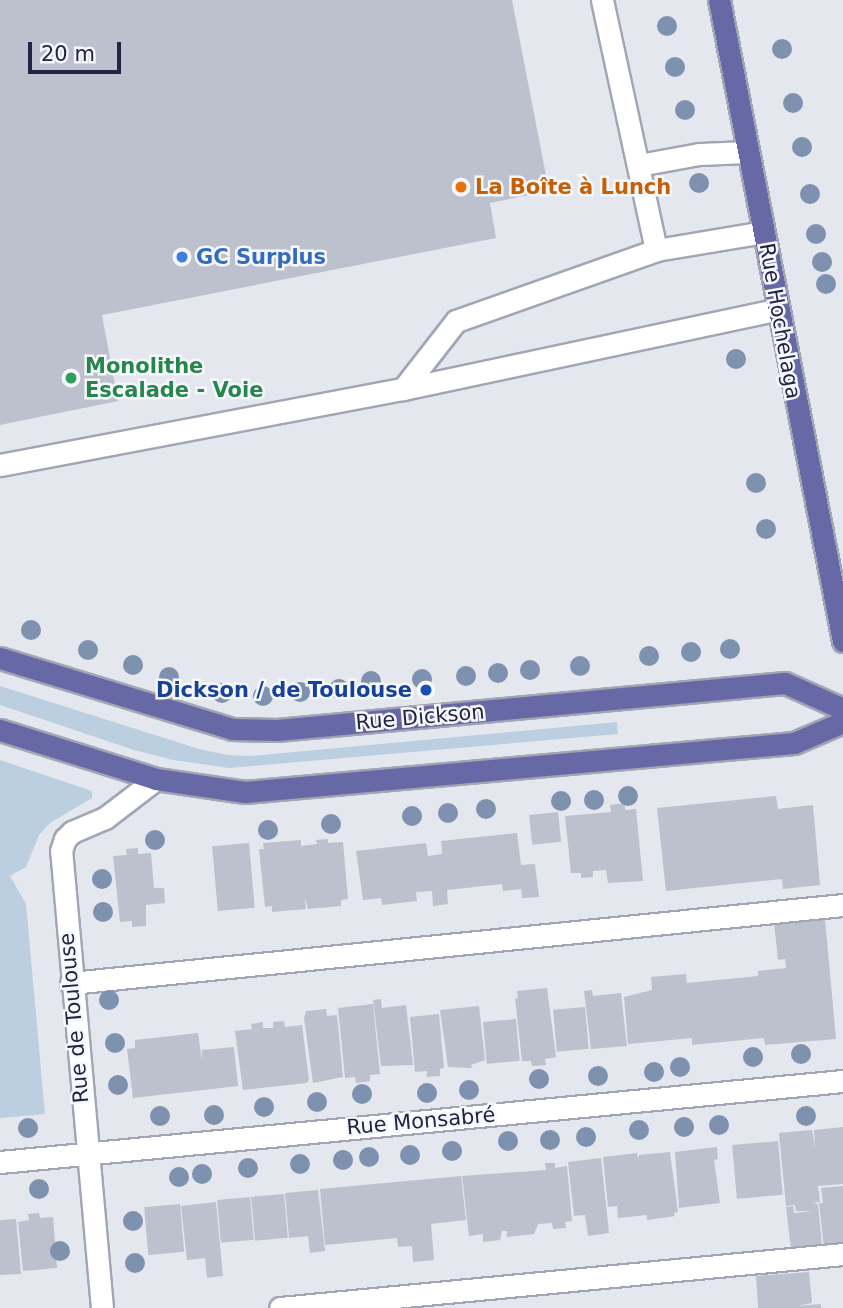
<!DOCTYPE html>
<html>
<head>
<meta charset="utf-8">
<style>
	body { margin:0 }
	#map { position:relative; width:843px; height:1308px; overflow:hidden; background:#e4e7ee; font-family:"DejaVu Sans",sans-serif }
	div>[style] { position:absolute }
	.green>* { inset:0; background:#bccfe0 }
	.building>* { inset:0; background:#bdc0cd; transform-origin:0 0 }
	.roads { filter:drop-shadow(2px 0 #a2a5b4) drop-shadow(-2px 0 #a2a5b4) drop-shadow(0 2px #a2a5b4) drop-shadow(0 -2px #a2a5b4) }
	.minor>* { height:21px; margin:-10.5px; padding:0 10.5px; transform-origin:10.5px; border-radius:10.5px; background:#fff }
	.major>* { height:21px; margin:-10.5px; padding:0 10.5px; transform-origin:10.5px; border-radius:10.5px; background:#6769a6 }
	.trees>* { width:20px; height:20px; margin:-10px; border-radius:50%; background:#7e91af }
	.dots>* { width:19px; height:19px; translate:-50% -50%; box-sizing:border-box; border:4px solid #f5f7fa; border-radius:50% }
	span { translate:-50% -50%; white-space:nowrap; text-align:center; line-height:1.15; -webkit-text-stroke:5px #f5f7fa; paint-order:stroke }
	.food-label { font-size:21px; color:#c56008; font-weight:700 }
	.left { translate:0 -50%; text-align:left }
	.shop-label { font-size:21px; color:#366cbe; font-weight:700 }
	.street-label { font-size:21px; color:#222442 }
	.leisure-label { font-size:21px; color:#27864d; font-weight:700 }
	.transit-label { font-size:21px; color:#164399; font-weight:700 }
	.right { translate:-100% -50%; text-align:right }
	.scale { position:absolute; left:28px; top:42px; width:93px; height:32px; box-sizing:border-box; border:4px solid #222442; border-top:0; padding-left:9px; font-size:21px; line-height:24px; white-space:nowrap; color:#222442; -webkit-text-stroke:5px #f5f7fa; paint-order:stroke }
</style>
</head>
<body>
<div id="map">
	<div class="green">
		<div style="clip-path:polygon(0 686px,199px 749px,227px 755px,251px 756px,617px 722px,618px 734px,229px 768px,173px 760px,134px 750px,0 705px)"></div>
		<div style="clip-path:polygon(0 760px,92px 791px,92px 798px,50px 823px,39px 835px,26px 867px,10px 876px,26px 904px,45px 1114px,0 1118px)"></div>
	</div>
	<div class="building">
		<div style="clip-path:polygon(0 0,512px 0,549px 191px,490px 203px,496px 238px,102px 315px,118px 401px,0 425px)"></div>
		<div style="clip-path:polygon(776px 796px,778px 809px,813px 805px,820px 885px,783px 889px,782px 879px,666px 891px,657px 808px)"></div>
		<div style="clip-path:polygon(625px 803px,625px 810px,636px 809px,643px 881px,608px 883px,606px 870px,593px 871px,593px 877px,581px 878px,581px 873px,571px 873px,565px 816px,611px 812px,610px 805px)"></div>
		<div style="left:558px;top:812px;width:30px;height:29px;rotate:84deg"></div>
		<div style="clip-path:polygon(517px 833px,521px 865px,535px 864px,539px 897px,522px 898px,521px 889px,503px 891px,502px 884px,447px 890px,448px 904px,433px 906px,432px 891px,416px 892px,417px 901px,382px 905px,381px 898px,363px 900px,356px 851px,426px 843px,428px 856px,442px 854px,441px 841px)"></div>
		<div style="clip-path:polygon(328px 839px,328px 843px,343px 842px,348px 899px,341px 900px,341px 906px,308px 909px,305px 897px,306px 909px,272px 912px,272px 906px,265px 907px,259px 849px,264px 849px,263px 843px,301px 840px,301px 846px,317px 844px,316px 840px)"></div>
		<div style="left:249px;top:843px;width:65px;height:37px;rotate:85deg"></div>
		<div style="clip-path:polygon(138px 848px,138px 854px,151px 853px,154px 888px,164px 888px,165px 903px,146px 905px,146px 926px,132px 927px,132px 921px,120px 922px,113px 856px,127px 855px,126px 849px)"></div>
		<div style="clip-path:polygon(825px 919px,836px 1039px,765px 1045px,764px 1038px,692px 1045px,692px 1038px,628px 1044px,624px 997px,652px 990px,651px 977px,686px 974px,687px 983px,758px 976px,758px 971px,786px 968px,785px 959px,778px 960px,774px 923px)"></div>
		<div style="clip-path:polygon(547px 988px,556px 1057px,545px 1059px,546px 1065px,532px 1066px,531px 1061px,522px 1061px,515px 998px,518px 999px,517px 991px)"></div>
		<div style="clip-path:polygon(592px 990px,593px 996px,621px 993px,627px 1046px,591px 1049px,584px 991px)"></div>
		<div style="clip-path:polygon(381px 999px,382px 1008px,406px 1005px,413px 1065px,381px 1066px,373px 1000px)"></div>
		<div style="clip-path:polygon(373px 1004px,380px 1074px,370px 1075px,370px 1081px,356px 1083px,355px 1077px,345px 1078px,338px 1008px)"></div>
		<div style="clip-path:polygon(479px 1006px,485px 1060px,471px 1065px,472px 1068px,448px 1067px,440px 1010px)"></div>
		<div style="left:585px;top:1007px;width:42px;height:32px;rotate:85deg"></div>
		<div style="clip-path:polygon(326px 1009px,327px 1016px,337px 1015px,343px 1077px,313px 1083px,304px 1018px,306px 1011px)"></div>
		<div style="clip-path:polygon(439px 1014px,444px 1068px,440px 1069px,440px 1076px,427px 1077px,427px 1071px,415px 1072px,410px 1017px)"></div>
		<div style="left:516px;top:1019px;width:42px;height:33px;rotate:85deg"></div>
		<div style="clip-path:polygon(284px 1021px,285px 1027px,302px 1025px,309px 1080px,306px 1083px,243px 1090px,235px 1031px,252px 1029px,251px 1024px,263px 1022px,263px 1028px,273px 1028px,273px 1022px)"></div>
		<div style="clip-path:polygon(198px 1033px,202px 1060px,202px 1050px,234px 1047px,238px 1086px,133px 1098px,127px 1049px,135px 1048px,135px 1040px)"></div>
		<div style="clip-path:polygon(843px 1127px,843px 1184px,818px 1186px,820px 1202px,811px 1203px,818px 1204px,822px 1246px,791px 1249px,786px 1207px,793px 1206px,794px 1213px,813px 1211px,796px 1211px,795px 1205px,786px 1206px,779px 1133px,812px 1130px,815px 1148px,814px 1130px)"></div>
		<div style="left:778px;top:1141px;width:54px;height:46px;rotate:85deg"></div>
		<div style="clip-path:polygon(717px 1147px,718px 1159px,714px 1160px,720px 1203px,679px 1208px,675px 1152px)"></div>
		<div style="clip-path:polygon(670px 1152px,678px 1212px,674px 1213px,675px 1216px,647px 1220px,647px 1215px,618px 1218px,617px 1206px,608px 1207px,603px 1157px,637px 1153px,638px 1159px,639px 1155px)"></div>
		<div style="clip-path:polygon(601px 1158px,609px 1233px,588px 1236px,585px 1215px,574px 1216px,568px 1162px)"></div>
		<div style="clip-path:polygon(545px 1163px,555px 1163px,555px 1168px,567px 1166px,572px 1221px,565px 1222px,566px 1228px,553px 1229px,552px 1223px,538px 1224px,534px 1234px,507px 1237px,507px 1231px,502px 1231px,500px 1240px,483px 1242px,483px 1234px,469px 1236px,462px 1176px,546px 1170px)"></div>
		<div style="clip-path:polygon(461px 1176px,466px 1220px,431px 1224px,434px 1260px,413px 1262px,412px 1246px,398px 1247px,397px 1238px,325px 1245px,320px 1189px)"></div>
		<div style="clip-path:polygon(843px 1186px,843px 1246px,824px 1248px,819px 1203px,823px 1203px,821px 1188px)"></div>
		<div style="clip-path:polygon(318px 1190px,325px 1251px,310px 1253px,308px 1236px,289px 1238px,285px 1193px)"></div>
		<div style="left:284px;top:1194px;width:44px;height:33px;rotate:85deg"></div>
		<div style="left:250px;top:1197px;width:43px;height:33px;rotate:85deg"></div>
		<div style="clip-path:polygon(216px 1202px,223px 1276px,207px 1278px,205px 1258px,187px 1260px,181px 1206px)"></div>
		<div style="left:180px;top:1204px;width:48px;height:36px;rotate:85deg"></div>
		<div style="clip-path:polygon(39px 1213px,40px 1218px,53px 1217px,57px 1268px,23px 1271px,18px 1222px,29px 1220px,28px 1214px)"></div>
		<div style="clip-path:polygon(16px 1219px,21px 1274px,0 1275px,0 1220px)"></div>
		<div style="clip-path:polygon(809px 1272px,812px 1303px,797px 1306px,821px 1304px,821px 1308px,758px 1308px,756px 1276px)"></div>
	</div>
	<div class="roads">
		<div class="minor">
			<div style="left:602px;top:0;width:256px;rotate:77.8deg"></div>
			<div style="left:639px;top:165px;width:61px;rotate:-10.4deg"></div>
			<div style="left:699px;top:154px;width:49px;rotate:-2.3deg"></div>
			<div style="left:403px;top:389px;width:86px;rotate:-52.1deg"></div>
			<div style="left:456px;top:321px;width:212px;rotate:-19.5deg"></div>
			<div style="left:656px;top:250px;width:109px;rotate:-9.5deg"></div>
			<div style="left:0;top:465px;width:410px;rotate:-10.7deg"></div>
			<div style="left:403px;top:389px;width:383px;rotate:-12deg"></div>
			<div style="left:71px;top:983px;width:776px;rotate:-5.77deg"></div>
			<div style="left:0;top:1162px;width:847px;rotate:-5.49deg"></div>
			<div style="left:102px;top:1308px;width:459px;rotate:-95.1deg"></div>
			<div style="left:61px;top:851px;width:13px;rotate:-72deg"></div>
			<div style="left:65px;top:839px;width:10px;rotate:-45deg"></div>
			<div style="left:72px;top:832px;width:36px;rotate:-23deg"></div>
			<div style="left:105px;top:818px;width:64px;rotate:-37.4deg"></div>
			<div style="left:280px;top:1308px;width:566px;rotate:-5.48deg"></div>
		</div>
		<div class="major">
			<div style="left:719px;top:0;width:653px;rotate:79.05deg"></div>
			<div style="left:0;top:658px;width:243px;rotate:17deg"></div>
			<div style="left:232px;top:729px;width:45px;rotate:1.3deg"></div>
			<div style="left:277px;top:730px;width:510px;rotate:-5.29deg"></div>
			<div style="left:785px;top:683px;width:64px;rotate:24.1deg"></div>
			<div style="left:0;top:730px;width:164px;rotate:17.4deg"></div>
			<div style="left:156px;top:779px;width:90px;rotate:8.3deg"></div>
			<div style="left:245px;top:792px;width:551px;rotate:-5.1deg"></div>
			<div style="left:794px;top:743px;width:53px;rotate:-23.2deg"></div>
		</div>
	</div>
	<div class="trees">
		<div style="left:667px;top:26px"></div>
		<div style="left:782px;top:49px"></div>
		<div style="left:675px;top:67px"></div>
		<div style="left:793px;top:103px"></div>
		<div style="left:685px;top:110px"></div>
		<div style="left:802px;top:147px"></div>
		<div style="left:699px;top:183px"></div>
		<div style="left:810px;top:194px"></div>
		<div style="left:816px;top:234px"></div>
		<div style="left:822px;top:262px"></div>
		<div style="left:826px;top:284px"></div>
		<div style="left:736px;top:359px"></div>
		<div style="left:756px;top:483px"></div>
		<div style="left:766px;top:529px"></div>
		<div style="left:31px;top:630px"></div>
		<div style="left:730px;top:649px"></div>
		<div style="left:88px;top:650px"></div>
		<div style="left:691px;top:652px"></div>
		<div style="left:649px;top:656px"></div>
		<div style="left:133px;top:665px"></div>
		<div style="left:580px;top:666px"></div>
		<div style="left:530px;top:670px"></div>
		<div style="left:498px;top:673px"></div>
		<div style="left:466px;top:676px"></div>
		<div style="left:169px;top:677px"></div>
		<div style="left:422px;top:679px"></div>
		<div style="left:371px;top:681px"></div>
		<div style="left:339px;top:689px"></div>
		<div style="left:300px;top:692px"></div>
		<div style="left:222px;top:693px"></div>
		<div style="left:263px;top:696px"></div>
		<div style="left:628px;top:796px"></div>
		<div style="left:594px;top:800px"></div>
		<div style="left:561px;top:801px"></div>
		<div style="left:486px;top:809px"></div>
		<div style="left:448px;top:813px"></div>
		<div style="left:412px;top:816px"></div>
		<div style="left:331px;top:824px"></div>
		<div style="left:268px;top:830px"></div>
		<div style="left:155px;top:840px"></div>
		<div style="left:102px;top:879px"></div>
		<div style="left:103px;top:912px"></div>
		<div style="left:109px;top:1000px"></div>
		<div style="left:115px;top:1043px"></div>
		<div style="left:801px;top:1054px"></div>
		<div style="left:753px;top:1057px"></div>
		<div style="left:680px;top:1067px"></div>
		<div style="left:654px;top:1072px"></div>
		<div style="left:598px;top:1076px"></div>
		<div style="left:539px;top:1079px"></div>
		<div style="left:118px;top:1085px"></div>
		<div style="left:469px;top:1090px"></div>
		<div style="left:427px;top:1093px"></div>
		<div style="left:362px;top:1094px"></div>
		<div style="left:317px;top:1102px"></div>
		<div style="left:264px;top:1107px"></div>
		<div style="left:214px;top:1115px"></div>
		<div style="left:160px;top:1116px"></div>
		<div style="left:806px;top:1116px"></div>
		<div style="left:719px;top:1125px"></div>
		<div style="left:684px;top:1127px"></div>
		<div style="left:28px;top:1128px"></div>
		<div style="left:639px;top:1130px"></div>
		<div style="left:586px;top:1137px"></div>
		<div style="left:550px;top:1140px"></div>
		<div style="left:508px;top:1141px"></div>
		<div style="left:452px;top:1151px"></div>
		<div style="left:410px;top:1155px"></div>
		<div style="left:369px;top:1157px"></div>
		<div style="left:343px;top:1160px"></div>
		<div style="left:300px;top:1164px"></div>
		<div style="left:248px;top:1168px"></div>
		<div style="left:202px;top:1174px"></div>
		<div style="left:179px;top:1177px"></div>
		<div style="left:39px;top:1189px"></div>
		<div style="left:133px;top:1221px"></div>
		<div style="left:60px;top:1251px"></div>
		<div style="left:135px;top:1263px"></div>
	</div>
	<div class="dots">
		<div style="left:461px;top:187px;background:#e8710a"></div>
		<div style="left:182px;top:257px;background:#3f7fe0"></div>
		<div style="left:71px;top:378px;background:#2e9e5b"></div>
		<div style="left:426px;top:690px;background:#1a4fb4"></div>
	</div>
	<div class="food-label">
		<span class="left" style="left:475px;top:187px">La Boîte à Lunch</span>
	</div>
	<div class="shop-label">
		<span class="left" style="left:196px;top:257px">GC Surplus</span>
	</div>
	<div class="street-label">
		<span style="left:780px;top:321px;rotate:80deg">Rue Hochelaga</span>
		<span style="left:420px;top:717px;rotate:-5deg">Rue Dickson</span>
		<span style="left:74px;top:1018px;rotate:-95deg">Rue de Toulouse</span>
		<span style="left:421px;top:1121px;rotate:-5deg">Rue Monsabré</span>
	</div>
	<div class="leisure-label">
		<span class="left" style="left:85px;top:378px">Monolithe<br>Escalade - Voie</span>
	</div>
	<div class="transit-label">
		<span class="right" style="left:412px;top:690px">Dickson / de Toulouse</span>
	</div>
	<div class="scale">20 m</div>
</div>
</body>
</html>
